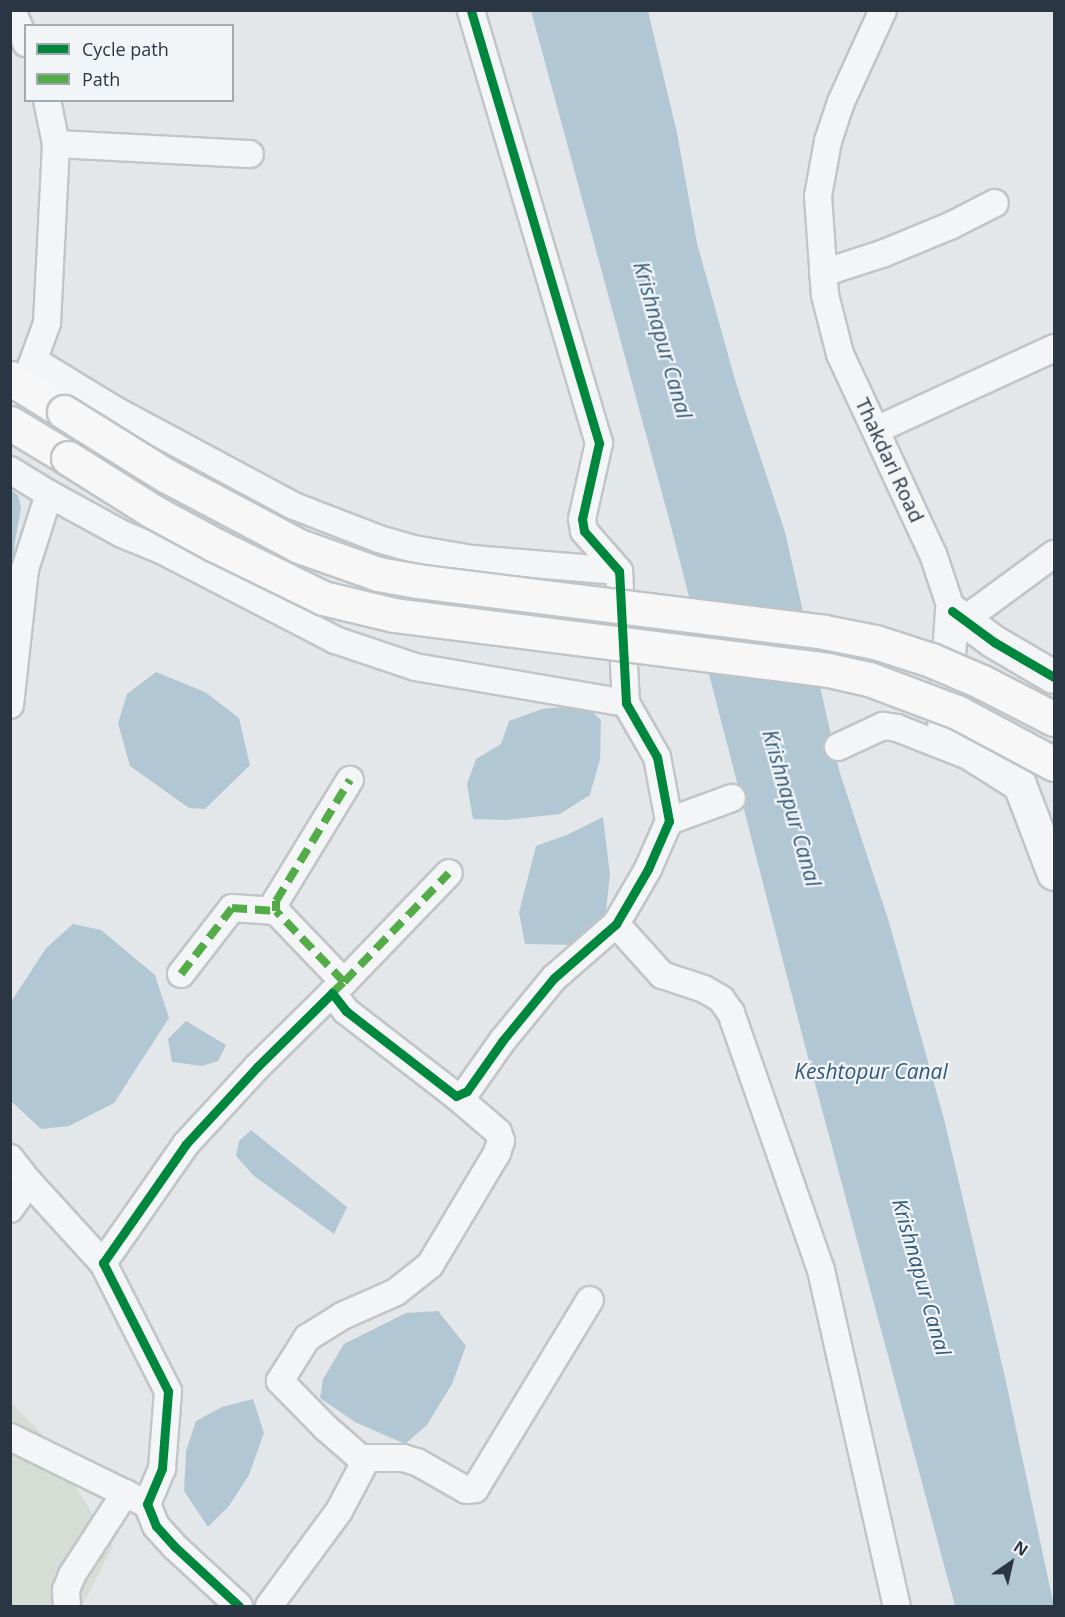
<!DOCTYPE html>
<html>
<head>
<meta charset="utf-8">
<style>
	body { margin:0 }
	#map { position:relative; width:1065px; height:1617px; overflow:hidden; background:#e4e7e9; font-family:"Open Sans",sans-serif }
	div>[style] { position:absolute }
	.green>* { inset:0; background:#d6ddd4 }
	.water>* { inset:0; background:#b2c7d4 }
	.roads { filter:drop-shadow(2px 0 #c2c5c7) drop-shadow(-2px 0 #c2c5c7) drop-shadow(0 2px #c2c5c7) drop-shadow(0 -2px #c2c5c7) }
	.minor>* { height:26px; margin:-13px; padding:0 13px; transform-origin:13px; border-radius:13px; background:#f3f5f6 }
	.tertiary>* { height:32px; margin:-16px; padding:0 16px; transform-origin:16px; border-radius:16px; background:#f3f5f6 }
	.primary>* { height:33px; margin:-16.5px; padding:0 16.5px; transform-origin:16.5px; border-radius:16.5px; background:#f7f7f7 }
	.bridges { filter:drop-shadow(2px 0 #c0c4c7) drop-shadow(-2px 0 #c0c4c7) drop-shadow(0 2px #c0c4c7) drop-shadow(0 -2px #c0c4c7) }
	.primary-bridge>* { height:33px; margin:-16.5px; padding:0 16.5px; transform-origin:16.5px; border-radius:16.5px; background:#f7f7f7 }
	.quiet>* { height:8px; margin-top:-4px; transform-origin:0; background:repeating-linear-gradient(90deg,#53ac47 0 15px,transparent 0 23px) }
	.cycleway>* { height:9px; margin:-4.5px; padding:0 4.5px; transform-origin:4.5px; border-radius:4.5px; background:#00873e }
	span { translate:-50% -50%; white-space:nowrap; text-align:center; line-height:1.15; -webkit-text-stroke:4.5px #f2f5f8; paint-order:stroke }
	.street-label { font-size:20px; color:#2a3643 }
	.water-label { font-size:21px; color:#335a78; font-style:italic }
	.frame { position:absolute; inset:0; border:12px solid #2a3643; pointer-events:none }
	.legend { position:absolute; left:24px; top:24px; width:210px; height:78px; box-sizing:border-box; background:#f2f5f8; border:2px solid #a2a9b0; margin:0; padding:8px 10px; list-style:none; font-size:18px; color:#2a3643 }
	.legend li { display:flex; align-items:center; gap:12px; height:30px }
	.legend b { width:30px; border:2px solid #a2a9b0 }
	.north { position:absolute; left:981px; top:1533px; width:60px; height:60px; -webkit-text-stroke:4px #f2f5f8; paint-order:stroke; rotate:34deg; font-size:16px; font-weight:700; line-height:24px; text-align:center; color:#2a3643 }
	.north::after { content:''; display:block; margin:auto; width:21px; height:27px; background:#2a3643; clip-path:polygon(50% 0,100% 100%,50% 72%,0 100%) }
</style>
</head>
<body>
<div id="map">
	<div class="green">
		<div style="clip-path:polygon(10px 1401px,42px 1434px,113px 1546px,82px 1606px,11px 1606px)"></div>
	</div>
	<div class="water">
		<div style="clip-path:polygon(531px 11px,648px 11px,677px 133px,697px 243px,735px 380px,785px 532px,839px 770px,889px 922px,944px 1119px,1005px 1377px,1054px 1606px,955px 1606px,805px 1046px,669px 519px)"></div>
		<div style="clip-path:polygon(11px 490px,18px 495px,21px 508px,15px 541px,11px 595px)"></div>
		<div style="clip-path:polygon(156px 672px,205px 692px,239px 718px,250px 765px,205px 809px,189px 808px,130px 766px,118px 723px,127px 694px)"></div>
		<div style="clip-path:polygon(585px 705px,601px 720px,600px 759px,590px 795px,560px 814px,506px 820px,473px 819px,467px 784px,476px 759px,501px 744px,509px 721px,542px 709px)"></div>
		<div style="clip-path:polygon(603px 817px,610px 875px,605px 918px,576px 945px,525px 944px,519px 912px,536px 846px,569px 834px)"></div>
		<div style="clip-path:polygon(73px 924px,101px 930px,155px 975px,169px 1018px,114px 1103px,69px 1126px,41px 1129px,11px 1101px,11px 1002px,46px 948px)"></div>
		<div style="clip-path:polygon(186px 1021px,226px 1045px,218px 1061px,202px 1066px,172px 1062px,168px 1039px)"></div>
		<div style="clip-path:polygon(251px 1130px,347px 1207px,334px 1234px,254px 1176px,236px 1156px,239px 1141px)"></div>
		<div style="clip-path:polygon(438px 1311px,466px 1346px,452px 1384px,427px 1425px,405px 1444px,355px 1422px,320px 1398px,323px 1379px,344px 1344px,406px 1313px)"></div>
		<div style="clip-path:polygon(253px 1399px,264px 1433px,249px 1475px,229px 1506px,208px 1527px,184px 1491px,186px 1451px,196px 1421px,222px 1407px)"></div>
	</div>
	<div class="roads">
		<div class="minor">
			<div style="left:12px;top:10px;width:36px;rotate:67deg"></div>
			<div style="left:883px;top:10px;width:101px;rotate:114.5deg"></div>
			<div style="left:841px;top:102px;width:41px;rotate:108.4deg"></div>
			<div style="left:828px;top:141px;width:56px;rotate:100.3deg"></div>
			<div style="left:818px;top:196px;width:99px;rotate:86deg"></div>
			<div style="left:825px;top:295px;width:61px;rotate:75.7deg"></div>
			<div style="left:840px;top:354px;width:221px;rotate:65.1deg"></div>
			<div style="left:933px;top:554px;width:60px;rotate:71.6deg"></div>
			<div style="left:56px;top:144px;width:194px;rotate:3deg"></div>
			<div style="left:823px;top:273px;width:62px;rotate:-17.9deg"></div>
			<div style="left:882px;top:254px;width:76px;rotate:-22.5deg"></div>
			<div style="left:952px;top:225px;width:48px;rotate:-27.1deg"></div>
			<div style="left:35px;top:361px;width:94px;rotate:31.5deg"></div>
			<div style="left:115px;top:410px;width:203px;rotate:28.2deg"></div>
			<div style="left:294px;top:506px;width:91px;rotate:21.2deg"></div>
			<div style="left:379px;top:539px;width:36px;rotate:16deg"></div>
			<div style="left:414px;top:549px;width:59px;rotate:9.8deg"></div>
			<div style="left:472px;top:559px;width:147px;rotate:4.7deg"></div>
			<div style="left:28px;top:375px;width:55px;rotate:-69.9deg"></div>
			<div style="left:47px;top:323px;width:179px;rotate:-87.1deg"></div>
			<div style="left:56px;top:144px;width:45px;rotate:-101.6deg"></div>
			<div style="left:876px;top:430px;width:196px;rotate:-24.7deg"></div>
			<div style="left:10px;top:470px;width:46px;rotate:31.6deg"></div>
			<div style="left:49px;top:494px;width:79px;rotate:107.7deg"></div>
			<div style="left:25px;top:569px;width:137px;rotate:96.3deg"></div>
			<div style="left:49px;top:494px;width:83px;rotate:28.7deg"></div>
			<div style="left:122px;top:534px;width:42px;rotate:22.3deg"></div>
			<div style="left:161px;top:550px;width:196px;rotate:27.3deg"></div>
			<div style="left:335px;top:640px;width:84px;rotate:18.6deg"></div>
			<div style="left:415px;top:667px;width:214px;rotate:9.7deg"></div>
			<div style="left:964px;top:620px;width:112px;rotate:-36.3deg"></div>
			<div style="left:838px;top:747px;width:50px;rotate:-25deg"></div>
			<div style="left:883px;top:726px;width:14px;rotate:8deg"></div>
			<div style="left:897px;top:728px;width:71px;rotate:21.5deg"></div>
			<div style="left:669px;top:821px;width:67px;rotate:-20.1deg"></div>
			<div style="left:616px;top:924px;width:69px;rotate:48deg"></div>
			<div style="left:662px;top:975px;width:44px;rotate:18.4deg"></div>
			<div style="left:704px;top:989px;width:20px;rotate:30deg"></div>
			<div style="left:721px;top:999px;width:17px;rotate:54deg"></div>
			<div style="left:731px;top:1013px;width:272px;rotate:70.7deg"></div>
			<div style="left:821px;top:1270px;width:344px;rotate:77.3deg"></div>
			<div style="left:181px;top:974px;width:83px;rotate:-52.3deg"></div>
			<div style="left:232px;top:908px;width:44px;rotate:3.9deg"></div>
			<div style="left:344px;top:982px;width:151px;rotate:-46.1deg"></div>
			<div style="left:332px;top:993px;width:16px;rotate:-43deg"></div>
			<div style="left:344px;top:982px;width:98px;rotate:-133.8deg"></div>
			<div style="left:276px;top:911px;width:10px;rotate:-90deg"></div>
			<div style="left:276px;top:901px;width:142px;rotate:-58.6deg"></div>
			<div style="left:10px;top:1158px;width:31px;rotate:52deg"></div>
			<div style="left:29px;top:1182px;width:110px;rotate:47.6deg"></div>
			<div style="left:10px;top:1209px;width:33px;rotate:-55deg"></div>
			<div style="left:10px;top:1437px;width:153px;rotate:26.1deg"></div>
			<div style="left:360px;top:1458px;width:43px"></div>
			<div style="left:403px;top:1458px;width:15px;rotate:16deg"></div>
			<div style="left:417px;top:1462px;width:56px;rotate:29.7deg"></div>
			<div style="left:466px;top:1490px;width:9px;rotate:-6deg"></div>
			<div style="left:475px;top:1489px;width:221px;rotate:-58.7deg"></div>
			<div style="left:67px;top:1606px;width:16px;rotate:-94deg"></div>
			<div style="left:66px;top:1590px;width:16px;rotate:-68deg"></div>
			<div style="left:72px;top:1575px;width:98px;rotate:-57.1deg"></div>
			<div style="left:239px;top:1606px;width:87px;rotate:-137.3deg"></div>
			<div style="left:175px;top:1547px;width:28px;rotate:-132deg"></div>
			<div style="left:156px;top:1526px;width:24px;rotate:-112deg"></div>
			<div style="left:147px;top:1504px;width:39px;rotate:-67deg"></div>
			<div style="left:162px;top:1468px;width:77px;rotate:-85.5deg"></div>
			<div style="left:168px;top:1391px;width:144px;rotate:-116.9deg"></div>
			<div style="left:103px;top:1263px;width:145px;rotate:-55.1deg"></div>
			<div style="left:186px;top:1144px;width:105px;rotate:-47.3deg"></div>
			<div style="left:257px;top:1067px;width:105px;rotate:-44.6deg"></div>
			<div style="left:332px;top:993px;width:23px;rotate:52deg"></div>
			<div style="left:346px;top:1011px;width:139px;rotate:37.7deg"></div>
			<div style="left:456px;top:1096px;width:12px;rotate:-24deg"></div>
			<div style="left:467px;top:1091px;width:62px;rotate:-54.8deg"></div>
			<div style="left:503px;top:1040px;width:80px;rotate:-50.6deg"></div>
			<div style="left:554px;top:978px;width:82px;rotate:-41.1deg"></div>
			<div style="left:616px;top:924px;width:64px;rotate:-59.8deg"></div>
			<div style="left:648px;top:869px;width:52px;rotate:-66.4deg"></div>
			<div style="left:669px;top:821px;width:65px;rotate:-100.6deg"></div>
			<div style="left:657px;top:757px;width:62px;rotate:-119.9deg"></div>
			<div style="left:626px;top:703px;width:132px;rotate:-93deg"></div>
			<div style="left:619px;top:571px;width:53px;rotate:-131.2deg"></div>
			<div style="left:584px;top:531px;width:12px;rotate:-99deg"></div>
			<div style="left:582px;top:519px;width:78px;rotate:-77.4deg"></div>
			<div style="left:599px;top:443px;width:452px;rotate:-106.5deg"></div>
			<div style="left:269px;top:1606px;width:118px;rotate:-53.6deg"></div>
			<div style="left:339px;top:1511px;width:55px;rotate:-62deg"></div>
			<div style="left:365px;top:1462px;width:52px;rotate:-138.9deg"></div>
			<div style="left:326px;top:1428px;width:66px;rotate:-134.4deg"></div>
			<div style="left:280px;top:1381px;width:51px;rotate:-57.9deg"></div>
			<div style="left:307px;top:1338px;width:41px;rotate:-32.2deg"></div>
			<div style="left:342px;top:1316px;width:59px;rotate:-24deg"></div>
			<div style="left:396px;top:1292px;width:43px;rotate:-38.5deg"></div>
			<div style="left:430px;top:1265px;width:131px;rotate:-59.1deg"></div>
			<div style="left:497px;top:1153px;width:13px;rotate:-72deg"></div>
			<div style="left:501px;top:1141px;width:9px;rotate:-108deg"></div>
			<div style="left:498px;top:1132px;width:55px;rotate:-139.4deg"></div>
		</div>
		<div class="tertiary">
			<div style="left:952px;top:611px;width:122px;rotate:93.8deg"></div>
			<div style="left:944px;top:733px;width:10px;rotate:53deg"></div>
			<div style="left:950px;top:741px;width:83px;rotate:32.2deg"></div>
			<div style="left:1020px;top:785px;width:95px;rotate:69.1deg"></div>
			<div style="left:952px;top:611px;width:52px;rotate:36.4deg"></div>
			<div style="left:994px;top:642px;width:69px;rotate:30.3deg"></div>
		</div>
		<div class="primary">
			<div style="left:10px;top:378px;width:64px;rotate:32.2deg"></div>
			<div style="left:10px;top:423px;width:68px;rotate:31.1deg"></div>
		</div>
	</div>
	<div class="bridges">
		<div class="primary-bridge">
			<div style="left:64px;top:412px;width:121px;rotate:31.9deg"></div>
			<div style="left:167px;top:476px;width:149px;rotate:27.9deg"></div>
			<div style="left:299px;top:546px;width:84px;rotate:19.5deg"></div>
			<div style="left:378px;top:574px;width:40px;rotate:10deg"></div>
			<div style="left:417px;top:581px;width:410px;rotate:7.1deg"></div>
			<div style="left:824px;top:632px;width:52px;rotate:11.1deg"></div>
			<div style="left:875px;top:642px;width:59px;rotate:17.8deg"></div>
			<div style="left:931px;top:660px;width:56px;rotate:23.3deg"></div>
			<div style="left:982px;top:682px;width:81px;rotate:27.2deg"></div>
			<div style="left:68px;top:458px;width:99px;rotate:32.2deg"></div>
			<div style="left:152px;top:511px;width:72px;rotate:28.4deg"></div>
			<div style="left:215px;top:545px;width:120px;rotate:26.1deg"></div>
			<div style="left:323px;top:598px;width:73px;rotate:13.5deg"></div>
			<div style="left:394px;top:615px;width:437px;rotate:7.2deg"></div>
			<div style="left:828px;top:670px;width:42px;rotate:12.4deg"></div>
			<div style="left:869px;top:679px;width:94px;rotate:20.6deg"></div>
			<div style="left:957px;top:712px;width:110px;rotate:28.2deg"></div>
		</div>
	</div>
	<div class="quiet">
		<div style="left:181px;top:974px;width:83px;rotate:-52.3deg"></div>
		<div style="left:232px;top:908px;width:44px;rotate:3.9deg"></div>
		<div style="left:344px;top:982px;width:151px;rotate:-46.1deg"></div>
		<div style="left:332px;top:993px;width:16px;rotate:-43deg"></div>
		<div style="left:344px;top:982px;width:98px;rotate:-133.8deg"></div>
		<div style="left:276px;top:911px;width:10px;rotate:-90deg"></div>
		<div style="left:276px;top:901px;width:142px;rotate:-58.6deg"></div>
	</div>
	<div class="cycleway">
		<div style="left:952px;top:611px;width:52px;rotate:36.4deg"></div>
		<div style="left:994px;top:642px;width:69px;rotate:30.3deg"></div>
		<div style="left:239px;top:1606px;width:87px;rotate:-137.3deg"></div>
		<div style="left:175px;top:1547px;width:28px;rotate:-132deg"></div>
		<div style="left:156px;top:1526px;width:24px;rotate:-112deg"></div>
		<div style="left:147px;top:1504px;width:39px;rotate:-67deg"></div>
		<div style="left:162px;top:1468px;width:77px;rotate:-85.5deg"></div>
		<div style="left:168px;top:1391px;width:144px;rotate:-116.9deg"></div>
		<div style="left:103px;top:1263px;width:145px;rotate:-55.1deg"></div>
		<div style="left:186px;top:1144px;width:105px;rotate:-47.3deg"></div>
		<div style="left:257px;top:1067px;width:105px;rotate:-44.6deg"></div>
		<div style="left:332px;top:993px;width:23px;rotate:52deg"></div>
		<div style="left:346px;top:1011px;width:139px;rotate:37.7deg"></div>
		<div style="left:456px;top:1096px;width:12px;rotate:-24deg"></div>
		<div style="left:467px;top:1091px;width:62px;rotate:-54.8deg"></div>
		<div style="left:503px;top:1040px;width:80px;rotate:-50.6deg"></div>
		<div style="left:554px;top:978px;width:82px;rotate:-41.1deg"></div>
		<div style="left:616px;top:924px;width:64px;rotate:-59.8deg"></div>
		<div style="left:648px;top:869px;width:52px;rotate:-66.4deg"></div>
		<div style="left:669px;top:821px;width:65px;rotate:-100.6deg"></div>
		<div style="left:657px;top:757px;width:62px;rotate:-119.9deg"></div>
		<div style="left:626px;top:703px;width:132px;rotate:-93deg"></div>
		<div style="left:619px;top:571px;width:53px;rotate:-131.2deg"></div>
		<div style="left:584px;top:531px;width:12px;rotate:-99deg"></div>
		<div style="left:582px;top:519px;width:78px;rotate:-77.4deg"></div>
		<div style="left:599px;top:443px;width:452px;rotate:-106.5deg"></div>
	</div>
	<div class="street-label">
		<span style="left:890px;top:460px;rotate:65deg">Thakdari Road</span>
	</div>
	<div class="water-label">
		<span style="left:663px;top:340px;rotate:74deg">Krishnapur Canal</span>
		<span style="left:792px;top:808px;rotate:74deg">Krishnapur Canal</span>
		<span style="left:871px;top:1071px">Keshtopur Canal</span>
		<span style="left:922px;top:1277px;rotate:74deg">Krishnapur Canal</span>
	</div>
	<div class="frame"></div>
	<ul class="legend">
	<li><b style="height:8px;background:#00873e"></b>Cycle path</li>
	<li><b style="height:8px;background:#53ac47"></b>Path</li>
	</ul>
	<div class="north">N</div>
</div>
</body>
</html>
